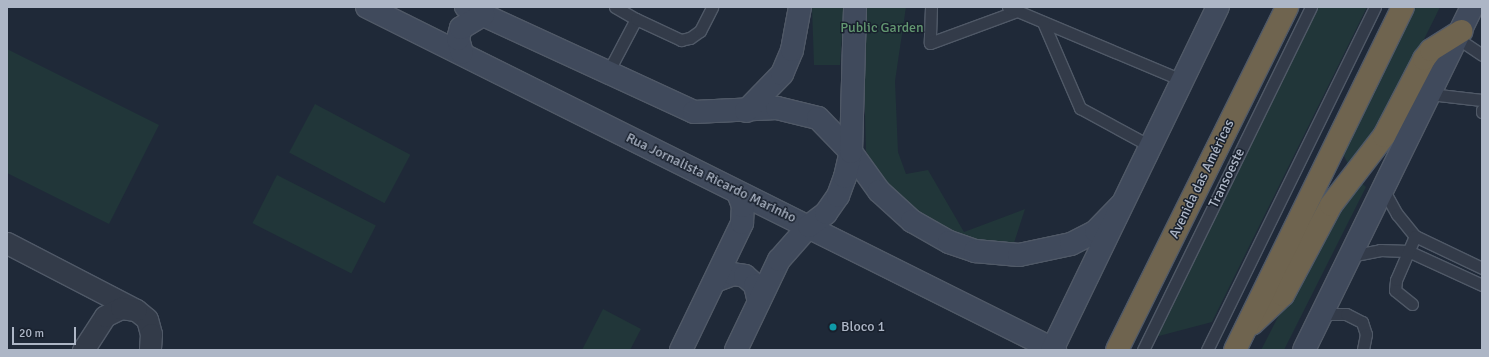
<!DOCTYPE html>
<html>
<head>
<meta charset="utf-8">
<style>
	body { margin:0 }
	#map { position:relative; width:1489px; height:357px; overflow:hidden; background:#1f2938; font-family:Signika,sans-serif }
	div>[style] { position:absolute }
	.green>* { inset:0; background:#213639; transform-origin:0 0 }
	.roads { filter:drop-shadow(1px 0 #505967) drop-shadow(-1px 0 #505967) drop-shadow(0 1px #505967) drop-shadow(0 -1px #505967) }
	.lane>* { height:11px; margin:-5.5px; padding:0 5.5px; transform-origin:5.5px; border-radius:5.5px; background:#333b49 }
	.street>* { height:21px; margin:-10.5px; padding:0 10.5px; transform-origin:10.5px; border-radius:10.5px; background:#333b49 }
	.secondary>* { height:22px; margin:-11px; padding:0 11px; transform-origin:11px; border-radius:11px; background:#404a5c }
	.highway>* { height:22px; margin:-11px; padding:0 11px; transform-origin:11px; border-radius:11px; background:#6f644f }
	.dots>* { width:11px; height:11px; translate:-50% -50%; box-sizing:border-box; border:2px solid #18202d; border-radius:50% }
	span { translate:-50% -50%; white-space:nowrap; text-align:center; line-height:1.15; -webkit-text-stroke:3px #18202d; paint-order:stroke }
	.park-label { font-size:14px; color:#639771 }
	.street-label { font-size:14px; color:#adb6c6 }
	.poi-label { font-size:14px; color:#adb6c6 }
	.left { translate:0 -50%; text-align:left }
	.frame { position:absolute; inset:0; border:8px solid #adb6c6; pointer-events:none }
	.scale { position:absolute; left:12px; top:327px; width:64px; height:18px; box-sizing:border-box; border:2px solid #adb6c6; border-top:0; padding-left:5px; font-size:12px; line-height:14px; white-space:nowrap; color:#adb6c6; -webkit-text-stroke:3px #18202d; paint-order:stroke }
</style>
</head>
<body>
<div id="map">
	<div class="green">
		<div style="clip-path:polygon(812px 7px,844px 7px,840px 65px,814px 65px)"></div>
		<div style="clip-path:polygon(862px 7px,906px 7px,895px 81px,898px 152px,906px 174px,928px 170px,964px 232px,1025px 209px,1013px 246px,975px 244px,917px 214px,886px 187px,866px 151px)"></div>
		<div style="clip-path:polygon(1318px 7px,1367px 7px,1212px 322px,1155px 337px)"></div>
		<div style="clip-path:polygon(1416px 7px,1440px 7px,1385px 118px,1348px 164px,1343px 154px)"></div>
		<div style="clip-path:polygon(7px 49px,159px 125px,109px 224px,7px 173px)"></div>
		<div style="left:315px;top:104px;width:108px;height:55px;rotate:28deg"></div>
		<div style="left:277px;top:175px;width:111px;height:54px;rotate:27deg"></div>
		<div style="clip-path:polygon(1358px 180px,1366px 187px,1284px 350px,1261px 350px,1331px 214px)"></div>
		<div style="clip-path:polygon(603px 309px,641px 329px,630px 350px,582px 350px)"></div>
	</div>
	<div class="roads">
		<div class="lane">
			<div style="left:615px;top:7px;width:24px;rotate:30deg"></div>
			<div style="left:931px;top:7px;width:36px;rotate:92deg"></div>
			<div style="left:930px;top:43px;width:93px;rotate:-20.2deg"></div>
			<div style="left:1008px;top:7px;width:189px;rotate:22.8deg"></div>
			<div style="left:1043px;top:22px;width:94px;rotate:66.7deg"></div>
			<div style="left:1080px;top:108px;width:80px;rotate:28.5deg"></div>
			<div style="left:1457px;top:38px;width:30px;rotate:34deg"></div>
			<div style="left:607px;top:74px;width:62px;rotate:-62.2deg"></div>
			<div style="left:636px;top:19px;width:50px;rotate:25deg"></div>
			<div style="left:681px;top:40px;width:9px;rotate:-13deg"></div>
			<div style="left:690px;top:38px;width:12px;rotate:-35deg"></div>
			<div style="left:700px;top:31px;width:27px;rotate:-63deg"></div>
			<div style="left:1430px;top:94px;width:52px;rotate:6.6deg"></div>
			<div style="left:1482px;top:110px;width:2px;rotate:90deg"></div>
			<div style="left:1383px;top:189px;width:29px;rotate:61deg"></div>
			<div style="left:1397px;top:214px;width:28px;rotate:51deg"></div>
			<div style="left:1415px;top:236px;width:74px;rotate:25.5deg"></div>
			<div style="left:1350px;top:256px;width:31px;rotate:-11deg"></div>
			<div style="left:1380px;top:250px;width:28px;rotate:2deg"></div>
			<div style="left:1408px;top:251px;width:81px;rotate:24.7deg"></div>
			<div style="left:1412px;top:304px;width:22px;rotate:-141deg"></div>
			<div style="left:1395px;top:290px;width:10px;rotate:-84deg"></div>
			<div style="left:1396px;top:280px;width:48px;rotate:-66.6deg"></div>
			<div style="left:1321px;top:314px;width:25px"></div>
			<div style="left:1346px;top:314px;width:18px;rotate:27deg"></div>
			<div style="left:1362px;top:322px;width:13px;rotate:72deg"></div>
			<div style="left:1366px;top:334px;width:16px;rotate:101deg"></div>
			<div style="left:1143px;top:350px;width:382px;rotate:-63.9deg"></div>
			<div style="left:1207px;top:350px;width:382px;rotate:-63.9deg"></div>
		</div>
		<div class="street">
			<div style="left:7px;top:243px;width:145px;rotate:27.4deg"></div>
			<div style="left:136px;top:310px;width:14px;rotate:39deg"></div>
			<div style="left:147px;top:319px;width:16px;rotate:75deg"></div>
			<div style="left:151px;top:334px;width:16px;rotate:94deg"></div>
			<div style="left:83px;top:350px;width:40px;rotate:-57.1deg"></div>
			<div style="left:105px;top:316px;width:18px;rotate:-27deg"></div>
			<div style="left:121px;top:308px;width:15px;rotate:8deg"></div>
		</div>
		<div class="secondary">
			<div style="left:367px;top:7px;width:769px;rotate:26.5deg"></div>
			<div style="left:466px;top:7px;width:251px;rotate:24.7deg"></div>
			<div style="left:694px;top:112px;width:83px;rotate:-2.8deg"></div>
			<div style="left:777px;top:108px;width:42px;rotate:13.7deg"></div>
			<div style="left:818px;top:118px;width:47px;rotate:45.9deg"></div>
			<div style="left:851px;top:152px;width:48px;rotate:54.3deg"></div>
			<div style="left:879px;top:191px;width:45px;rotate:42.3deg"></div>
			<div style="left:912px;top:221px;width:43px;rotate:29.6deg"></div>
			<div style="left:949px;top:242px;width:28px;rotate:19deg"></div>
			<div style="left:975px;top:251px;width:44px;rotate:5.2deg"></div>
			<div style="left:1019px;top:255px;width:53px;rotate:-11.9deg"></div>
			<div style="left:1071px;top:244px;width:28px;rotate:-27deg"></div>
			<div style="left:1096px;top:231px;width:36px;rotate:-46deg"></div>
			<div style="left:462px;top:53px;width:15px;rotate:-106deg"></div>
			<div style="left:458px;top:39px;width:11px;rotate:-75deg"></div>
			<div style="left:461px;top:28px;width:26px;rotate:-31deg"></div>
			<div style="left:746px;top:111px;width:52px;rotate:-45.8deg"></div>
			<div style="left:782px;top:74px;width:26px;rotate:-67deg"></div>
			<div style="left:792px;top:50px;width:44px;rotate:-79.5deg"></div>
			<div style="left:715px;top:281px;width:19px;rotate:-21deg"></div>
			<div style="left:733px;top:274px;width:12px;rotate:9deg"></div>
			<div style="left:745px;top:276px;width:13px;rotate:42deg"></div>
			<div style="left:755px;top:285px;width:17px;rotate:77deg"></div>
			<div style="left:681px;top:350px;width:141px;rotate:-64.3deg"></div>
			<div style="left:742px;top:223px;width:17px;rotate:-87deg"></div>
			<div style="left:743px;top:206px;width:14px;rotate:-111deg"></div>
			<div style="left:736px;top:350px;width:100px;rotate:-64.5deg"></div>
			<div style="left:779px;top:260px;width:45px;rotate:-48.6deg"></div>
			<div style="left:809px;top:226px;width:21px;rotate:-37deg"></div>
			<div style="left:826px;top:213px;width:21px;rotate:-55deg"></div>
			<div style="left:838px;top:196px;width:20px;rotate:-70deg"></div>
			<div style="left:845px;top:177px;width:26px;rotate:-77deg"></div>
			<div style="left:851px;top:152px;width:145px;rotate:-88.4deg"></div>
			<div style="left:1052px;top:350px;width:381px;rotate:-64.2deg"></div>
			<div style="left:1304px;top:350px;width:382px;rotate:-63.9deg"></div>
		</div>
		<div class="highway">
			<div style="left:1252px;top:324px;width:42px;rotate:-43.1deg"></div>
			<div style="left:1283px;top:295px;width:102px;rotate:-61.9deg"></div>
			<div style="left:1331px;top:205px;width:87px;rotate:-52.5deg"></div>
			<div style="left:1384px;top:136px;width:87px;rotate:-62.5deg"></div>
			<div style="left:1424px;top:59px;width:11px;rotate:-52deg"></div>
			<div style="left:1431px;top:50px;width:36px;rotate:-32deg"></div>
			<div style="left:1117px;top:350px;width:383px;rotate:-63.6deg"></div>
			<div style="left:1235px;top:350px;width:382px;rotate:-63.9deg"></div>
		</div>
	</div>
	<div class="dots">
		<div style="left:833px;top:327px;background:#0f9aa8"></div>
	</div>
	<div class="park-label">
		<span style="left:882px;top:28px">Public Garden</span>
	</div>
	<div class="street-label">
		<span style="left:711px;top:178px;rotate:26deg">Rua Jornalista Ricardo Marinho</span>
		<span style="left:1227px;top:178px;rotate:-64deg">Transoeste</span>
		<span style="left:1202px;top:179px;rotate:-64deg">Avenida das Américas</span>
	</div>
	<div class="poi-label">
		<span class="left" style="left:841px;top:327px">Bloco 1</span>
	</div>
	<div class="frame"></div>
	<div class="scale">20 m</div>
</div>
</body>
</html>
